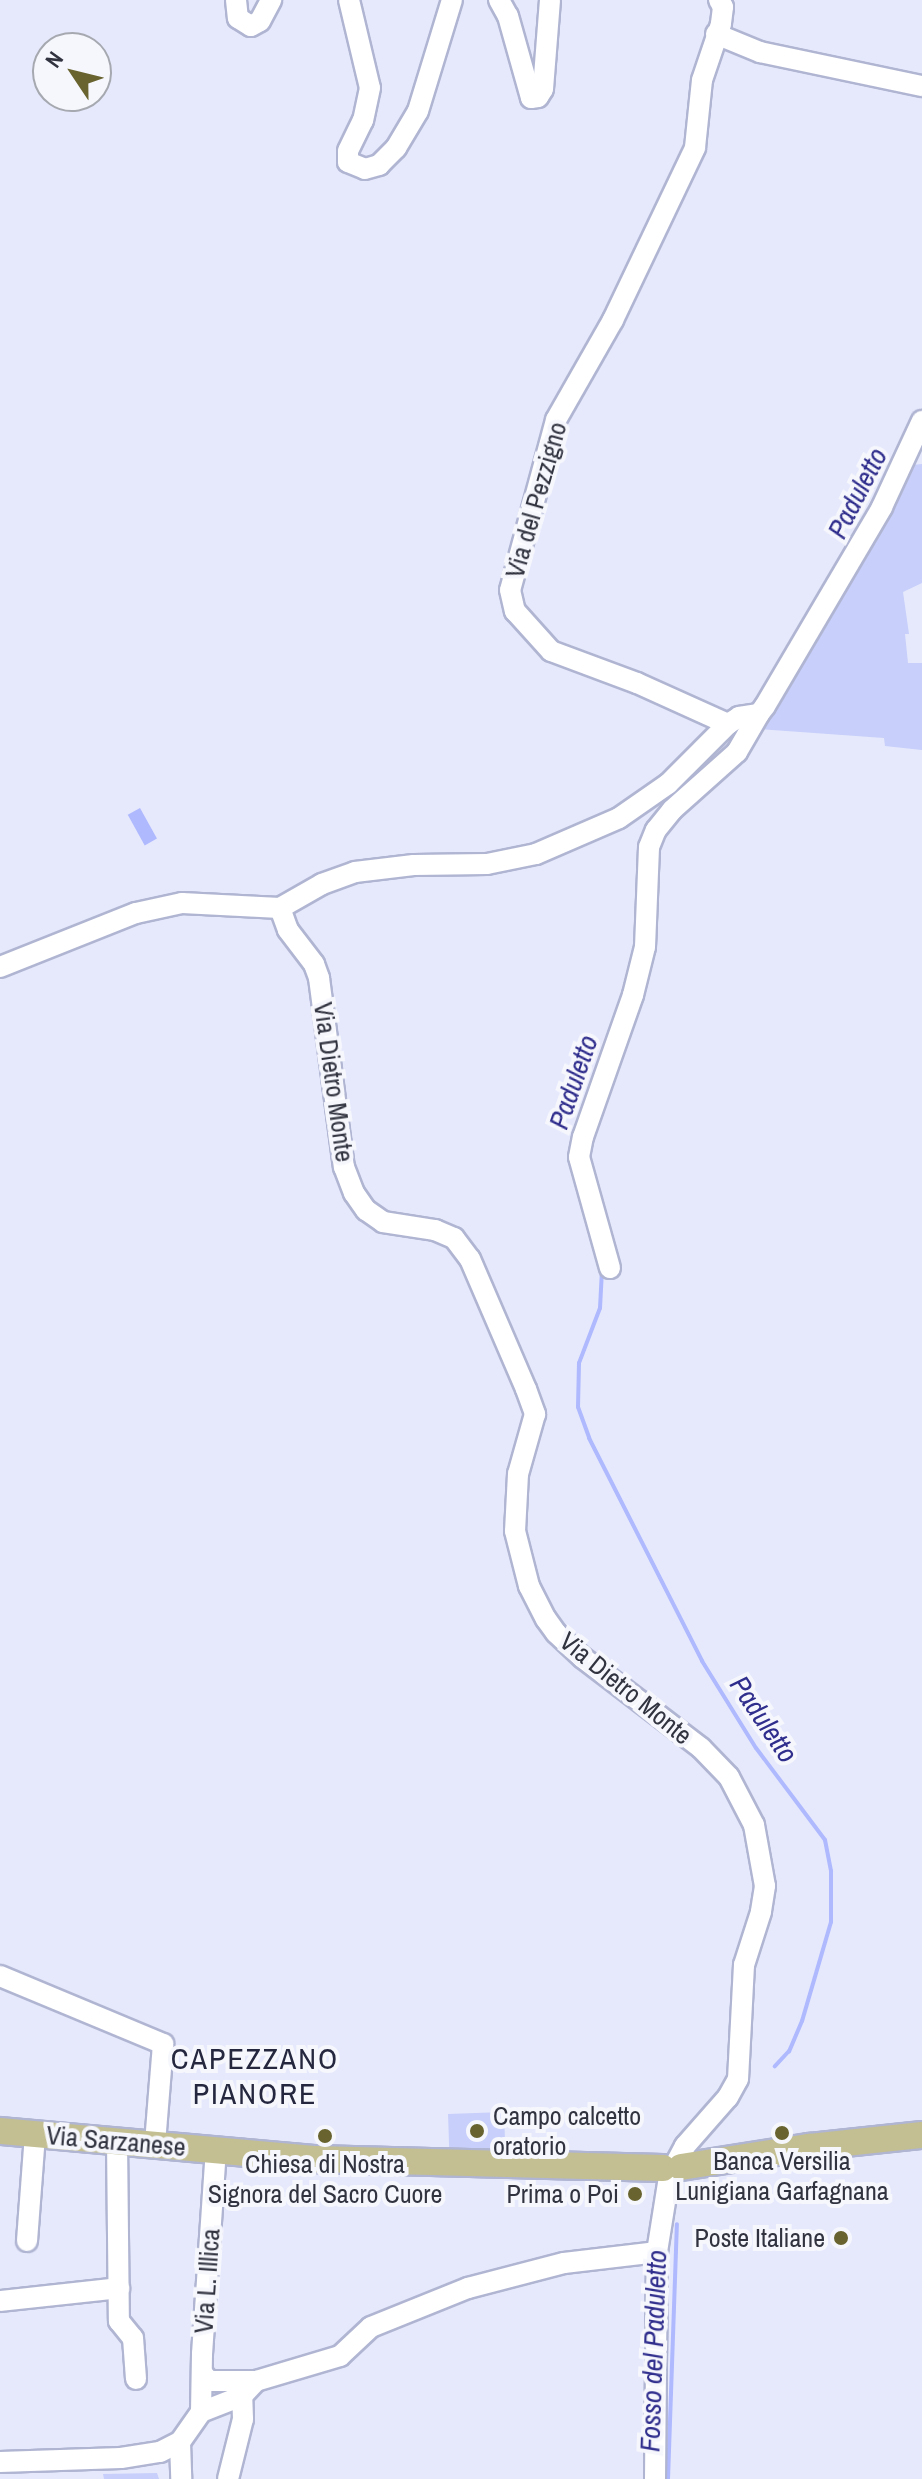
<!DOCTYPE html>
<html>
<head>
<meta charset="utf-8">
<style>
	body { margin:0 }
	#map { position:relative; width:922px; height:2479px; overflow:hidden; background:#e6e9fc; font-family:"Archivo Narrow",sans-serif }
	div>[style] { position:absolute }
	.green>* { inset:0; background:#c7cffa; transform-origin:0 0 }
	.water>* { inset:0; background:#aeb9fe; transform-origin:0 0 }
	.stream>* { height:4px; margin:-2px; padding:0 2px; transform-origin:2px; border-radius:2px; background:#aeb9fe }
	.roads { filter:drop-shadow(2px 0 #b0b5d2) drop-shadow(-2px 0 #b0b5d2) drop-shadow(0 2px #b0b5d2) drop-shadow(0 -2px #b0b5d2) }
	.minor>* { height:20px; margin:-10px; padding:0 10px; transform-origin:10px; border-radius:10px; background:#fff }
	.major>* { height:26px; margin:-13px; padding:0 13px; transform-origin:13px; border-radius:13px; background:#c3bf92 }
	.dots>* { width:22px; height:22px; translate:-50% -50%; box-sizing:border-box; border:4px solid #f6f7fd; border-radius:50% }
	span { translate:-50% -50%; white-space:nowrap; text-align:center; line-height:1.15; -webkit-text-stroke:8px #f6f7fd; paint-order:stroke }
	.street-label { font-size:26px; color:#31333f }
	.poi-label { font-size:26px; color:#31333f }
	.left { translate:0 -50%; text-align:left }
	.right { translate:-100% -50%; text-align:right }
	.water-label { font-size:28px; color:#302e8d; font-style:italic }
	.quarter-label { font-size:30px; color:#24273e; letter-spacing:2px }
	.north { position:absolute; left:32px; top:32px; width:80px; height:80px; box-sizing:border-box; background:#f6f7fd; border:2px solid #a7a9b1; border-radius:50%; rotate:305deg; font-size:22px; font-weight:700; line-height:32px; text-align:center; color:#31333f }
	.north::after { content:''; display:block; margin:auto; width:28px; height:36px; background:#68632f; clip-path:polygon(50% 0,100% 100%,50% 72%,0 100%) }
</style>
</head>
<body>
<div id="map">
	<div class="green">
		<div style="clip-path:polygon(922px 464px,922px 583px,903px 592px,909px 634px,905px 634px,908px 663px,922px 663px,922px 750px,885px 746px,884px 738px,758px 729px,902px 466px)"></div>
		<div style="left:504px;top:2112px;width:37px;height:56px;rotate:88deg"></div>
		<div style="clip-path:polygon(157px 2473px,159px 2479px,104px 2479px,103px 2474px)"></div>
	</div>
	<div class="water">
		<div style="left:140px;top:808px;width:35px;height:14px;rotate:61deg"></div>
	</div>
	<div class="stream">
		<div style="left:602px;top:1270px;width:38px;rotate:93deg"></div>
		<div style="left:600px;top:1308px;width:59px;rotate:110.9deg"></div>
		<div style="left:579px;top:1363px;width:44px;rotate:91.3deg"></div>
		<div style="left:578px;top:1407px;width:33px;rotate:70deg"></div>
		<div style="left:589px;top:1438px;width:250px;rotate:63.1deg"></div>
		<div style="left:702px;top:1661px;width:102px;rotate:58.2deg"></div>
		<div style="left:756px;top:1748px;width:115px;rotate:53.1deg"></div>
		<div style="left:825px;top:1840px;width:32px;rotate:79deg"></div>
		<div style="left:831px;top:1871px;width:51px;rotate:90deg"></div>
		<div style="left:831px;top:1922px;width:103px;rotate:106.3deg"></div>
		<div style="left:802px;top:2021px;width:33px;rotate:113deg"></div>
		<div style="left:789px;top:2051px;width:21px;rotate:133deg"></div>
		<div style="left:668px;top:2479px;width:255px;rotate:-88deg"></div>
	</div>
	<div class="roads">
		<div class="minor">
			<div style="left:236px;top:0;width:18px;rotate:84deg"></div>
			<div style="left:238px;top:18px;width:15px;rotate:32deg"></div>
			<div style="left:251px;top:26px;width:10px;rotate:-29deg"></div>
			<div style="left:260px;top:21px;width:24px;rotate:-62deg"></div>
			<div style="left:349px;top:0;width:90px;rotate:76.6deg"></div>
			<div style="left:370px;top:88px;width:33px;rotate:102deg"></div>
			<div style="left:363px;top:120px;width:34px;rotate:116deg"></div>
			<div style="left:348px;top:151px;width:11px;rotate:90deg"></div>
			<div style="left:348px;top:162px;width:18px;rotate:22deg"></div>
			<div style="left:365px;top:169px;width:15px;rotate:-16deg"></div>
			<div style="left:379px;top:165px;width:24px;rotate:-45deg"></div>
			<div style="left:396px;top:148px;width:43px;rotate:-59.3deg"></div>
			<div style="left:418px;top:111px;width:116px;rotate:-73deg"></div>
			<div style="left:499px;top:0;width:18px;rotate:61deg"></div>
			<div style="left:508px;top:16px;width:85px;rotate:74.3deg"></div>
			<div style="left:531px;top:98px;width:7px;rotate:-8deg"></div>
			<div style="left:538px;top:97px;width:9px;rotate:-58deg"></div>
			<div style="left:543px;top:89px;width:89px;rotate:-85.5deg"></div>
			<div style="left:719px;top:0;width:8px;rotate:60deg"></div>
			<div style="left:723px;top:7px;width:17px;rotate:97deg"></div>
			<div style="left:721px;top:24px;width:59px;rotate:108.7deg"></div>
			<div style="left:702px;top:80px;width:68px;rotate:95.9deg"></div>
			<div style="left:695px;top:148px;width:191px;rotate:115.5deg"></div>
			<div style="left:613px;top:320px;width:115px;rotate:119.7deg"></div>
			<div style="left:556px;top:420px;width:176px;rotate:105.1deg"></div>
			<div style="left:510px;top:590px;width:22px;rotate:77deg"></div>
			<div style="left:515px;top:611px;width:54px;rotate:48deg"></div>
			<div style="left:551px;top:651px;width:92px;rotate:20.4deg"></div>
			<div style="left:637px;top:683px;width:100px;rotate:24.3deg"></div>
			<div style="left:716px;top:34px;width:48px;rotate:22.2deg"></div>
			<div style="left:760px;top:52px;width:166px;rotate:11.9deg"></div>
			<div style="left:280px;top:908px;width:23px;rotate:70deg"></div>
			<div style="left:288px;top:930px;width:43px;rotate:52.6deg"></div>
			<div style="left:314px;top:964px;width:15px;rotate:70deg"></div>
			<div style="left:319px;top:978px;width:191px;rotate:82.5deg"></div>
			<div style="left:344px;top:1167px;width:28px;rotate:69deg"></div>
			<div style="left:354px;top:1193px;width:21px;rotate:55deg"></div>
			<div style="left:366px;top:1210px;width:21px;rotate:35deg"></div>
			<div style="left:383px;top:1222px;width:53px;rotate:8.7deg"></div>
			<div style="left:435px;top:1230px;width:21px;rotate:23deg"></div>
			<div style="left:454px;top:1238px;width:26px;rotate:53deg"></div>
			<div style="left:470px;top:1259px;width:142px;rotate:66.7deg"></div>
			<div style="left:526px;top:1389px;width:27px;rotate:70deg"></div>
			<div style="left:535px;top:1414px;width:62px;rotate:105.8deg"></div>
			<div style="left:518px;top:1474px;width:57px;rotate:93deg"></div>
			<div style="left:515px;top:1531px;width:57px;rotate:75.7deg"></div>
			<div style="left:529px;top:1586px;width:37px;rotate:63deg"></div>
			<div style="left:546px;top:1619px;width:17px;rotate:54deg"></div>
			<div style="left:556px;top:1633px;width:37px;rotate:43deg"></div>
			<div style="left:583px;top:1658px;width:148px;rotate:37.3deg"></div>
			<div style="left:701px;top:1748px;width:40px;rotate:46deg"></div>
			<div style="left:729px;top:1777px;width:54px;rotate:62.5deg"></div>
			<div style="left:754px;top:1825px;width:62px;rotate:79.8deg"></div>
			<div style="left:765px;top:1886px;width:26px;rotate:99deg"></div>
			<div style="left:761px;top:1912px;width:56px;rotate:107.8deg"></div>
			<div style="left:744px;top:1965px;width:114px;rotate:93deg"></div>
			<div style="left:738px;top:2079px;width:21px;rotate:119deg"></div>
			<div style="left:728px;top:2097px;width:65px;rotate:131.3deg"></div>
			<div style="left:685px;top:2146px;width:17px;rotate:118deg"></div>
			<div style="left:280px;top:908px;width:48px;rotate:-29.7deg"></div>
			<div style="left:322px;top:884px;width:35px;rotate:-20deg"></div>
			<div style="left:355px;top:872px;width:59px;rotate:-6.8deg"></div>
			<div style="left:414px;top:865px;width:73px;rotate:-0.8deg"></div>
			<div style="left:487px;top:864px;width:50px;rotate:-11.5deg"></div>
			<div style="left:536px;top:854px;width:90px;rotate:-23.4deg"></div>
			<div style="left:619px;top:818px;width:60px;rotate:-34.8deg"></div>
			<div style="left:668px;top:784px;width:85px;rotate:-45deg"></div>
			<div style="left:728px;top:724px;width:13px;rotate:-32deg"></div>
			<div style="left:739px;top:717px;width:20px;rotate:-9deg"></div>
			<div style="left:759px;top:714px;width:10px;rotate:-53deg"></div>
			<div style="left:765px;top:706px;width:231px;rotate:-59.5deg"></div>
			<div style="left:882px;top:507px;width:95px;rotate:-65.1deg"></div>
			<div style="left:0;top:967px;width:146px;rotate:-21.7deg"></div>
			<div style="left:136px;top:913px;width:47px;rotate:-12.3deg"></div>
			<div style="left:182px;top:903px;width:98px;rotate:2.9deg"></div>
			<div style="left:610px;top:1268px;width:115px;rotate:-105.6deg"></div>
			<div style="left:579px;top:1157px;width:20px;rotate:-79deg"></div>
			<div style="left:583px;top:1137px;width:151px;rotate:-70.6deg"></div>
			<div style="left:633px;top:995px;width:49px;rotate:-76deg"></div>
			<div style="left:645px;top:947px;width:100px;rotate:-87.7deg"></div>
			<div style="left:649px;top:847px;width:18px;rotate:-68deg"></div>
			<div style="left:656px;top:830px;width:26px;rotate:-51deg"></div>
			<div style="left:672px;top:810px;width:87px;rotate:-41.7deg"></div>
			<div style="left:737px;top:752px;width:44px;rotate:-59.9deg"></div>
			<div style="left:0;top:1976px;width:177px;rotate:22.6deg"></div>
			<div style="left:163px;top:2044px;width:99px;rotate:94.6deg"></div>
			<div style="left:117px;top:2140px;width:181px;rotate:89.4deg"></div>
			<div style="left:119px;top:2321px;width:22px;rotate:51deg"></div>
			<div style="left:133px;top:2338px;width:41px;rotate:85.8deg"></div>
			<div style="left:27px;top:2241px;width:107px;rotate:-85.7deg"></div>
			<div style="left:0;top:2301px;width:120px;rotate:-6.2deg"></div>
			<div style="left:203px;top:2374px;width:9px;rotate:49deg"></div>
			<div style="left:209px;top:2381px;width:47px"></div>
			<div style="left:201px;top:2412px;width:58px;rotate:-89deg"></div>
			<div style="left:202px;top:2354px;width:204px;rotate:-86.1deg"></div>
			<div style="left:180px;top:2442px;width:37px;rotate:88deg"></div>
			<div style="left:0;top:2462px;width:121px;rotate:-1.9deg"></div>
			<div style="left:121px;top:2458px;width:39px;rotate:-9deg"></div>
			<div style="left:160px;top:2452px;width:22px;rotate:-27deg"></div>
			<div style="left:180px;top:2442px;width:37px;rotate:-55deg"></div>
			<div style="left:201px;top:2412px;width:44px;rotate:-21.3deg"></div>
			<div style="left:228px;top:2479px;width:62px;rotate:-76deg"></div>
			<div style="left:243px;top:2419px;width:23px;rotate:-92deg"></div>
			<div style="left:242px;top:2396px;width:21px;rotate:-47deg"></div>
			<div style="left:256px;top:2381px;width:88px;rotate:-16.6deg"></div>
			<div style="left:340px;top:2356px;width:42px;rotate:-43.1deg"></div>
			<div style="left:371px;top:2327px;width:105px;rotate:-21.9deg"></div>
			<div style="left:468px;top:2288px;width:99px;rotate:-14.6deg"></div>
			<div style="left:564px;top:2263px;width:94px;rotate:-6.7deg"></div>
			<div style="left:655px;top:2479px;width:227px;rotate:-89.5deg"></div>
			<div style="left:657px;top:2252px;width:76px;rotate:-80.9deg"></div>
		</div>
		<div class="major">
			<div style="left:0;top:2131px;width:316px;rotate:5.1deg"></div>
			<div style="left:315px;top:2159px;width:348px;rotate:1.5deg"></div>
			<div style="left:681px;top:2167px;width:130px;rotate:-8.9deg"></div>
			<div style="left:809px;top:2147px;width:114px;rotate:-6.1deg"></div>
		</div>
	</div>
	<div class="dots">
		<div style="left:477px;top:2131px;background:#68632f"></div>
		<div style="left:782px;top:2133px;background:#68632f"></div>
		<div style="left:325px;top:2136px;background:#68632f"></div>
		<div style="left:635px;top:2194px;background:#68632f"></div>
		<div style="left:841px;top:2238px;background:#68632f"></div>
	</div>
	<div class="street-label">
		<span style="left:536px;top:500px;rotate:-74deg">Via del Pezzigno</span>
		<span style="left:334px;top:1082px;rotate:82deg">Via Dietro Monte</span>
		<span style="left:626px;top:1688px;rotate:39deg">Via Dietro Monte</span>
		<span style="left:116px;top:2141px;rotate:5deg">Via Sarzanese</span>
		<span style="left:207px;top:2281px;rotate:-86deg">Via L. Illica</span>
	</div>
	<div class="poi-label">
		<span class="left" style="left:493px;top:2131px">Campo calcetto<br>oratorio</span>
		<span style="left:782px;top:2176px">Banca Versilia<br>Lunigiana Garfagnana</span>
		<span style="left:325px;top:2179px">Chiesa di Nostra<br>Signora del Sacro Cuore</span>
		<span class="right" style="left:619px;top:2194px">Prima o Poi</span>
		<span class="right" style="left:825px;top:2238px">Poste Italiane</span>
	</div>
	<div class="water-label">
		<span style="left:857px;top:493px;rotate:-63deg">Paduletto</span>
		<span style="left:573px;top:1082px;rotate:-71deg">Paduletto</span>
		<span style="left:764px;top:1719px;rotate:56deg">Paduletto</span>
		<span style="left:653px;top:2351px;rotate:-88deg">Fosso del Paduletto</span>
	</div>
	<div class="quarter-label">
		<span style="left:255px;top:2075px">CAPEZZANO<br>PIANORE</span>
	</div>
	<div class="north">N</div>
</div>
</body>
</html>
